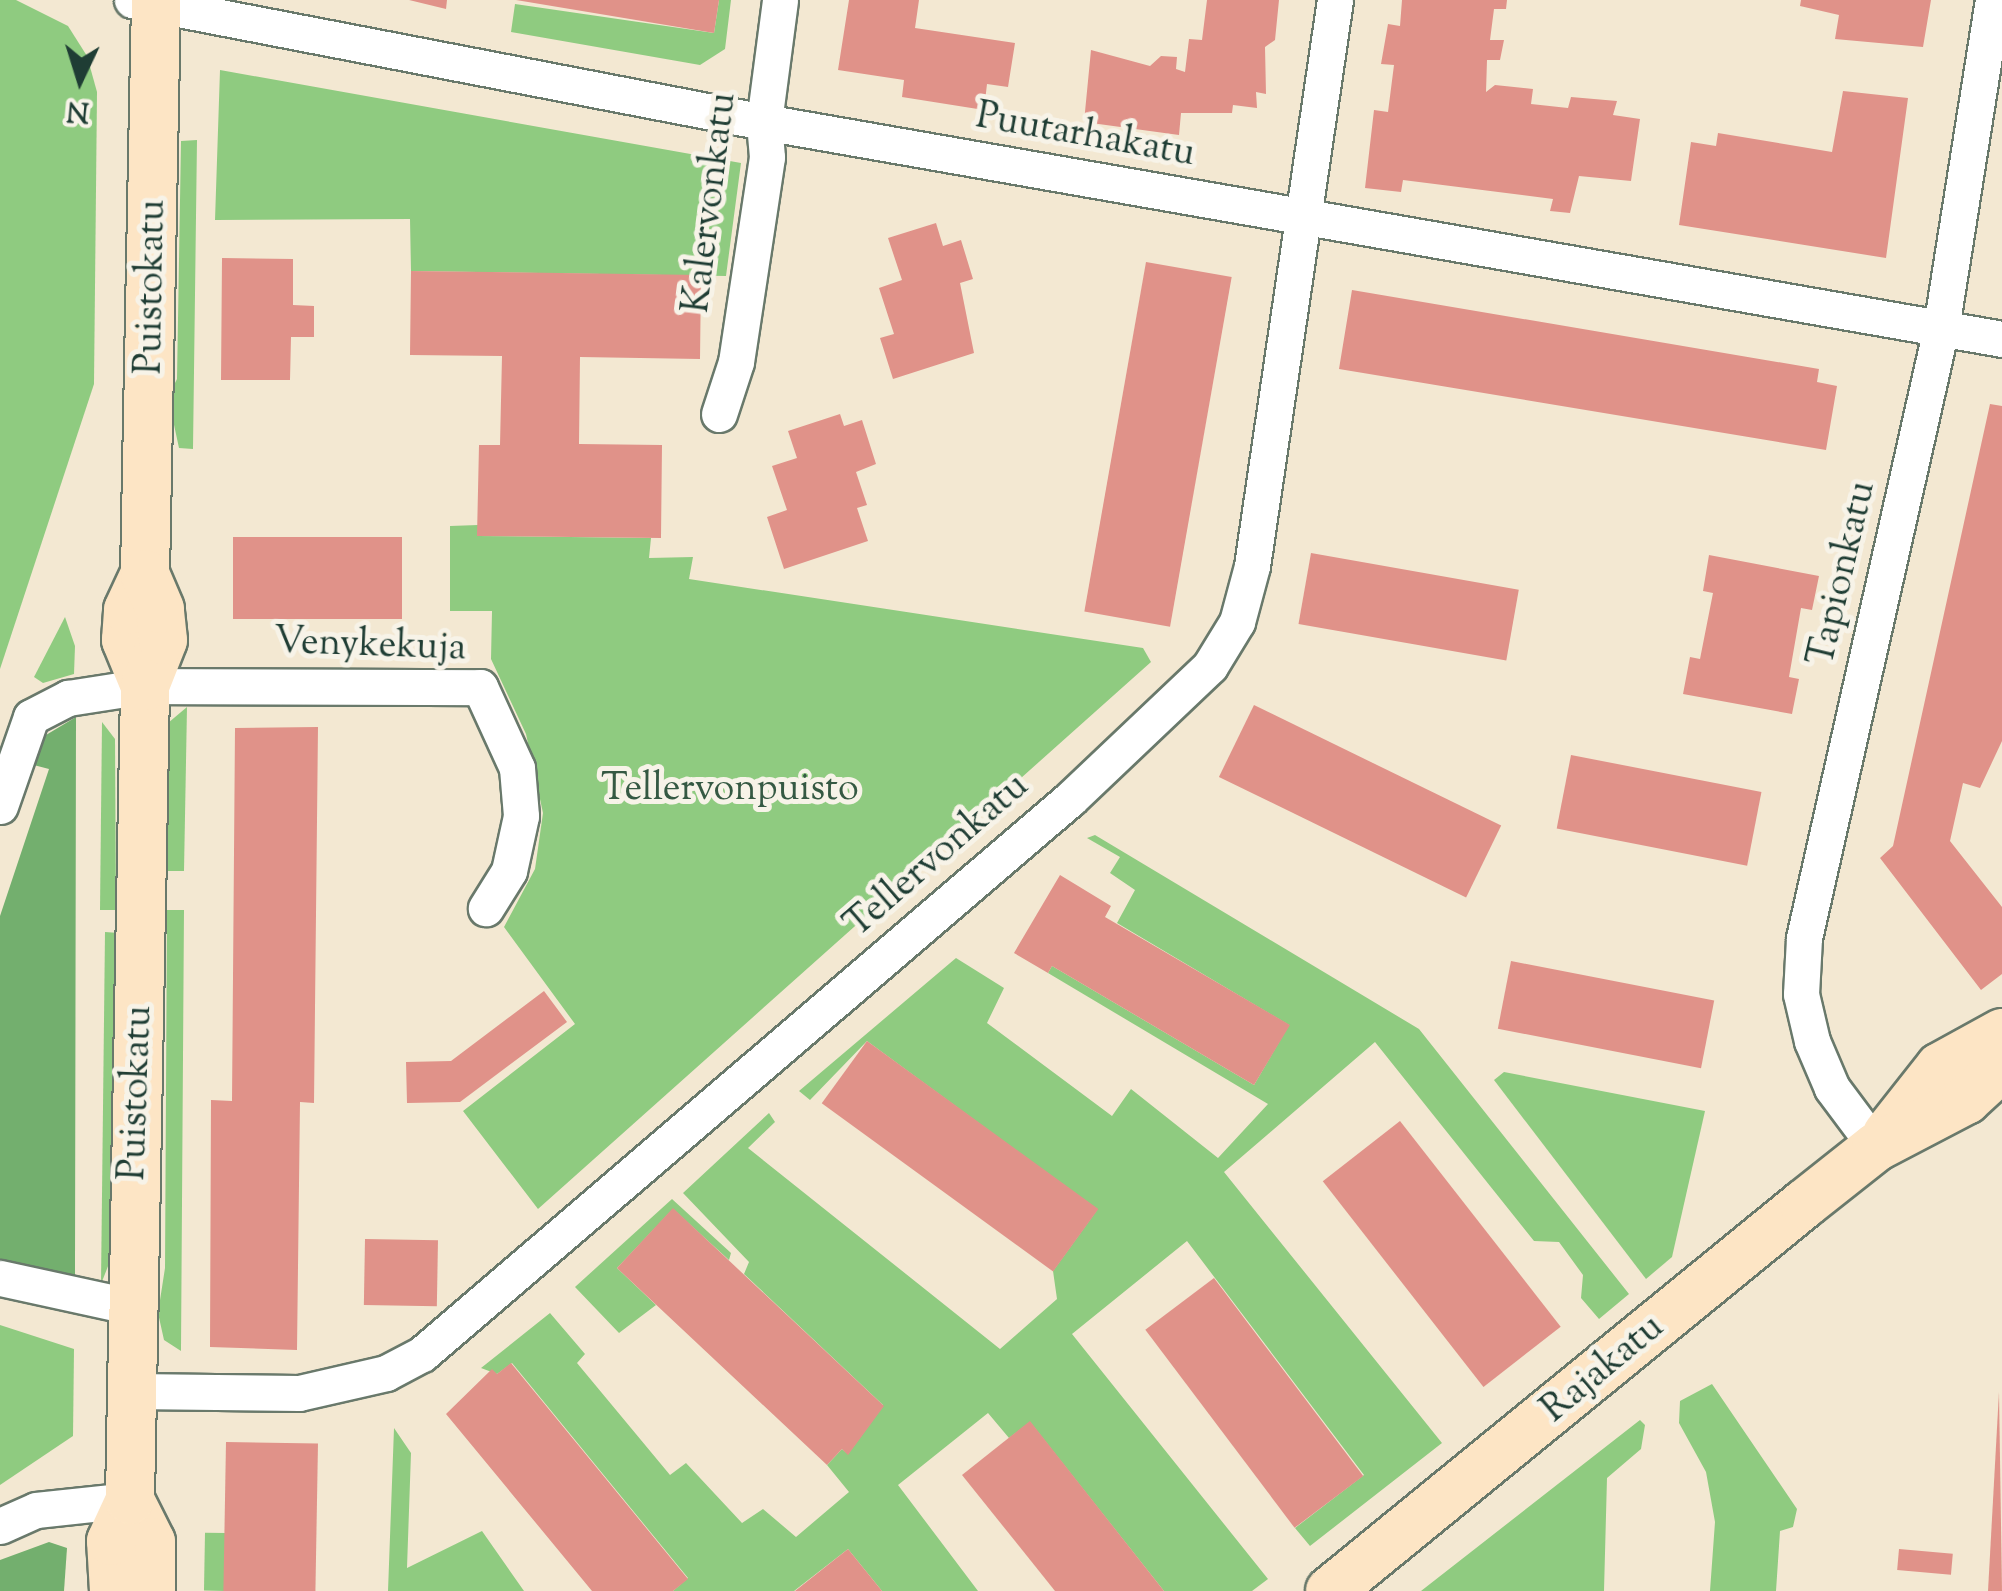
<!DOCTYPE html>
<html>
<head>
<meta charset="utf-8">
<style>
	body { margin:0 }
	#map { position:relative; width:2002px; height:1591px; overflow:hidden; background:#f3e8d2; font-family:"Sorts Mill Goudy",serif }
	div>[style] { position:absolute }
	.green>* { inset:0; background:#8fcb80; transform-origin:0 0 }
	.forest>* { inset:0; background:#73af6e }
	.building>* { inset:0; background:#e09289; transform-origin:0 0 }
	.roads { filter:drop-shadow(2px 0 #69796b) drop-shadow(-2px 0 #69796b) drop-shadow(0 2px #69796b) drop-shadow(0 -2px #69796b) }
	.street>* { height:35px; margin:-17.5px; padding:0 17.5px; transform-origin:17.5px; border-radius:17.5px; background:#fff }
	.secondary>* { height:48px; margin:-24px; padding:0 24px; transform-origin:24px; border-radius:24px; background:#fde5c5 }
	span { translate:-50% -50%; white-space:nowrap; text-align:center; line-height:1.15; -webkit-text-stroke:10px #f7f3e8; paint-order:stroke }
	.street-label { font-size:38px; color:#1f3d34 }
	.park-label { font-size:38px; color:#355943 }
	.north { position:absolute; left:30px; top:30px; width:100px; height:100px; -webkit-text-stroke:8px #f7f3e8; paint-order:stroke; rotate:184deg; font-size:28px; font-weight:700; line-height:40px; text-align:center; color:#1f3d34 }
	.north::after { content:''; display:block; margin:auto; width:35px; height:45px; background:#1f3d34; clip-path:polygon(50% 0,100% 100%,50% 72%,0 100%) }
</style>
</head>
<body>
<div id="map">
	<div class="green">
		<div style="clip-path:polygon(0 0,16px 0,68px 26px,87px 56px,97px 92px,94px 384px,0 669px)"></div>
		<div style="clip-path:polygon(719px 0,731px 0,725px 49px,700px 65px,511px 32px,515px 4px,714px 33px)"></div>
		<div style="clip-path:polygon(220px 70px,741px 163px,726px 276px,411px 271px,410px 219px,215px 220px)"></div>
		<div style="clip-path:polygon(197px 140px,193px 449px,179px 448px,168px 397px,177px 379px,181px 141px)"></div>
		<div style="clip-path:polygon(478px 525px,478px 536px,651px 538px,649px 558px,693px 557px,689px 579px,1143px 648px,1151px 662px,538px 1209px,463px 1111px,575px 1024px,504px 927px,535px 869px,543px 813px,526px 734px,491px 659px,492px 611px,450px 611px,450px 526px)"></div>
		<div style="clip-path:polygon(65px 617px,75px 646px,74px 674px,43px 683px,34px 677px)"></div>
		<div style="clip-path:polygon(187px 707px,184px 871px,167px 871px,164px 747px,168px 723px)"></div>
		<div style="clip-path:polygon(102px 722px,115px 739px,116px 910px,100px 910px)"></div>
		<div style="clip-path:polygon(1095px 835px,1419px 1029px,1629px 1294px,1599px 1319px,1581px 1298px,1583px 1275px,1559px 1242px,1534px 1241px,1375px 1042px,1224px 1172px,1442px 1443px,1310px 1546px,1295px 1528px,1364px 1475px,1187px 1241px,1072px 1334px,1268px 1579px,1252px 1591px,1164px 1591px,1030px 1422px,1009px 1438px,988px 1413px,898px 1485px,978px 1591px,882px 1591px,848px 1549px,794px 1591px,673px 1591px,688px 1578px,512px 1363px,497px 1374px,481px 1368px,550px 1313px,585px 1354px,577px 1363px,670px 1475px,686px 1463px,742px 1523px,763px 1509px,796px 1537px,849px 1492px,827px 1465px,842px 1449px,848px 1454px,883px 1405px,744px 1274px,749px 1262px,683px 1193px,769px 1113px,775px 1122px,748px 1148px,1000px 1349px,1057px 1299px,1053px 1271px,1097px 1210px,867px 1041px,810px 1100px,799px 1091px,956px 958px,1004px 988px,987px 1023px,1112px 1116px,1131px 1089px,1218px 1158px,1268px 1104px,1048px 973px,1052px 966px,1254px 1085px,1289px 1025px,1117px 923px,1135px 890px,1110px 873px,1120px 857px,1087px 838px)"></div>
		<div style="clip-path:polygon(167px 910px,184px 910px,181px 1351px,164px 1340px,158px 1313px,165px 1268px)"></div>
		<div style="clip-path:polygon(105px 932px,119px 933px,116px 1246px,101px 1284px)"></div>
		<div style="clip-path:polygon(1504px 1072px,1705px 1111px,1672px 1257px,1646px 1279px,1494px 1080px)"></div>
		<div style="clip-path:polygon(672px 1199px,731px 1253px,729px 1260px,673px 1209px,617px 1268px,656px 1305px,619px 1333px,575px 1287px)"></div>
		<div style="clip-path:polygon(0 1325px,74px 1349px,73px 1436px,0 1485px)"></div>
		<div style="clip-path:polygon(1712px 1384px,1797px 1509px,1793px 1527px,1780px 1531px,1776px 1591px,1710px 1591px,1715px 1522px,1706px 1472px,1679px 1423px,1680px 1401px)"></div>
		<div style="clip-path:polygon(1640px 1420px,1645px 1425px,1641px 1449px,1607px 1478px,1604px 1591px,1421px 1591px)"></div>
		<div style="clip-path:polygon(394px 1428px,411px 1453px,407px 1568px,482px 1531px,524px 1591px,388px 1591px)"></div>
		<div style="left:226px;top:1533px;width:58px;height:21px;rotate:91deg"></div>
	</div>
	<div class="forest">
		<div style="clip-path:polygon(76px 717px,75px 1276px,58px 1279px,0 1260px,0 916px,49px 769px,26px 763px,36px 741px)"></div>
		<div style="clip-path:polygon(49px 1542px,67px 1548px,64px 1591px,0 1591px,0 1560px)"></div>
	</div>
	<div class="building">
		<div style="clip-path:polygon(409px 0,447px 0,446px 9px)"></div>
		<div style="clip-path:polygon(516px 0,719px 0,714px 33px)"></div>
		<div style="clip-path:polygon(849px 0,919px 0,915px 28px,1015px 43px,1008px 87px,987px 84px,984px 110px,902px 97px,904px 80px,838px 70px)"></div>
		<div style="clip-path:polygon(1207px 0,1279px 0,1275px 40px,1265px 47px,1266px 94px,1256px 92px,1257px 108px,1233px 105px,1232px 113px,1181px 113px,1179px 135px,1084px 122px,1091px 50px,1150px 66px,1161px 56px,1177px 57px,1176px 69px,1185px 72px,1189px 39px,1202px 40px)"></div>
		<div style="clip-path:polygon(1402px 0,1507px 0,1506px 9px,1494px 9px,1490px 40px,1504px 40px,1500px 60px,1487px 60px,1486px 92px,1495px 85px,1533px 89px,1531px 104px,1568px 108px,1571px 97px,1617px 101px,1613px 115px,1640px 119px,1631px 181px,1579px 176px,1570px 213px,1550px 211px,1553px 199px,1403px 180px,1401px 192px,1365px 188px,1374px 110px,1388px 112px,1394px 65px,1381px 64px,1388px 24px,1400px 26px)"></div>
		<div style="clip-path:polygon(1801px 0,1931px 0,1923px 47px,1835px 39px,1839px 15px,1800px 6px)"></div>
		<div style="clip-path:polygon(1843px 91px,1908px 98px,1886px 258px,1679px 225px,1691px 142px,1716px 146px,1718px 133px,1832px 152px)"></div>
		<div style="clip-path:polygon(936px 223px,943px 246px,961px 240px,973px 279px,960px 283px,974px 353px,893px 379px,880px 338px,894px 334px,879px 288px,902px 280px,888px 238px)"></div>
		<div style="clip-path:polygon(222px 258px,293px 259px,293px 305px,314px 306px,314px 337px,291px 337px,290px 380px,221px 380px)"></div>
		<div style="left:1146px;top:262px;width:87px;height:355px;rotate:10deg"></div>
		<div style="clip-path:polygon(411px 271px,701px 275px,700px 359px,580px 357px,579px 444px,662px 445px,661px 538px,477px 536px,479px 445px,500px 445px,502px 356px,410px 355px)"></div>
		<div style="clip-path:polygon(1352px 290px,1819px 369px,1817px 382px,1837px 386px,1826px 450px,1339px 369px)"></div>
		<div style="clip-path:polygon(1990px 404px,2002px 406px,2002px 741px,1980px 788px,1963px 783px,1950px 841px,2002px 907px,2002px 974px,1981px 990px,1880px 858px,1893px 846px)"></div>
		<div style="clip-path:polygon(840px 414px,844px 426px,862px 420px,876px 464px,856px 472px,867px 505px,857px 508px,868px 541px,784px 569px,767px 517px,787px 510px,772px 466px,797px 458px,788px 431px)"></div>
		<div style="left:233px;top:537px;width:169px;height:82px"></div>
		<div style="left:1311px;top:553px;width:211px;height:72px;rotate:10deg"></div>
		<div style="clip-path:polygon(1709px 555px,1819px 576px,1812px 610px,1801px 608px,1789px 677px,1799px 679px,1792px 714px,1683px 694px,1690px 657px,1700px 659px,1713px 593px,1703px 591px)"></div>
		<div style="left:1254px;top:705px;width:275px;height:80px;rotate:26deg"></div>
		<div style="clip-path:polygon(318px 727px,314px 1103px,300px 1102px,297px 1350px,210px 1347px,211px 1100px,232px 1101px,235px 728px)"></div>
		<div style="left:1571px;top:755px;width:194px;height:75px;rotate:11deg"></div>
		<div style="clip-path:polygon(1060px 875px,1111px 906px,1105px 917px,1290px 1025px,1254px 1085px,1052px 966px,1048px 973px,1014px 953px)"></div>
		<div style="left:1511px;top:961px;width:207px;height:69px;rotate:11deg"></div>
		<div style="clip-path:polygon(544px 991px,567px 1022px,460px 1102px,407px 1103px,406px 1062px,451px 1061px)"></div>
		<div style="left:867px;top:1041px;width:286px;height:77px;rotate:36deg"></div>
		<div style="left:1400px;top:1121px;width:261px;height:98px;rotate:52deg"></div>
		<div style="clip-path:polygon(673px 1208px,884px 1406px,848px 1455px,842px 1449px,827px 1465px,617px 1268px)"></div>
		<div style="left:365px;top:1239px;width:73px;height:66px;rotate:1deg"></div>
		<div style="left:1214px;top:1278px;width:248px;height:86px;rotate:53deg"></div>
		<div style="clip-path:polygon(511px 1363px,688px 1579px,673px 1591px,592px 1591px,446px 1414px,492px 1369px,497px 1374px)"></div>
		<div style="clip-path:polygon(1999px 1392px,2002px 1591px,1988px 1591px)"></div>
		<div style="clip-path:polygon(1030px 1421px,1164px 1591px,1055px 1591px,962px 1475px)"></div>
		<div style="left:226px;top:1442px;width:92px;height:149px;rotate:1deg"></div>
		<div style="clip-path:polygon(848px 1549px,882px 1591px,795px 1591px)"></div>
		<div style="left:1899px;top:1549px;width:54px;height:21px;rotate:5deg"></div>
	</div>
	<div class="roads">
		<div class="street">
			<div style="left:132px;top:0;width:644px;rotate:10.93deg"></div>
			<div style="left:764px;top:122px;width:1257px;rotate:9.94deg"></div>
			<div style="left:719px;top:414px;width:55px;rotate:-71.9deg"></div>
			<div style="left:736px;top:362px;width:207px;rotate:-81.4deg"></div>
			<div style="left:767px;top:157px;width:35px;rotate:-95deg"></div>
			<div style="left:764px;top:122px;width:123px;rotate:-82.5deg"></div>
			<div style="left:0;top:806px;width:94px;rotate:-70.8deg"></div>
			<div style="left:31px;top:717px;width:42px;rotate:-27.2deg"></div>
			<div style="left:68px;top:698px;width:78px;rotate:-8.9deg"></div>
			<div style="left:145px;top:686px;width:335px;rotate:0.2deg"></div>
			<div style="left:480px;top:687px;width:89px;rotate:65.4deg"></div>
			<div style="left:517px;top:768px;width:48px;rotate:85.2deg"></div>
			<div style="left:521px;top:816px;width:56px;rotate:102.3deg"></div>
			<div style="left:509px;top:871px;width:44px;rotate:121.9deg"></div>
			<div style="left:1876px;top:1147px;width:74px;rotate:-126.7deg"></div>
			<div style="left:1832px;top:1088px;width:51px;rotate:-113.1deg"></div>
			<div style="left:1812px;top:1041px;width:48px;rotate:-103.2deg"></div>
			<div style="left:1801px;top:994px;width:56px;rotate:-86.9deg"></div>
			<div style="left:1804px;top:938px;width:625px;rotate:-77.34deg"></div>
			<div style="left:1941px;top:328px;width:332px;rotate:-81deg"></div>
			<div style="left:0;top:1278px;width:136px;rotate:12.3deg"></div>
			<div style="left:133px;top:1391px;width:166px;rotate:0.7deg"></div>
			<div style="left:299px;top:1393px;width:89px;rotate:-12.9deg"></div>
			<div style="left:386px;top:1373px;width:41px;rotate:-27.8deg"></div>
			<div style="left:422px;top:1354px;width:853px;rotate:-40.58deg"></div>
			<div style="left:1070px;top:799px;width:193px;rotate:-43.5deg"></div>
			<div style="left:1210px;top:666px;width:52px;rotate:-58.5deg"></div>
			<div style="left:1237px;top:622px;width:58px;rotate:-75deg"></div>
			<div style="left:1252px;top:566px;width:572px;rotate:-81.66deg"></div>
			<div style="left:0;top:1526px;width:39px;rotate:-24deg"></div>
			<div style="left:36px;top:1510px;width:95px;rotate:-6.1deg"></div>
		</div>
		<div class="secondary">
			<div style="left:145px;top:686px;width:50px;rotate:-112.4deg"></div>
			<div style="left:126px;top:640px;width:30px;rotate:-86deg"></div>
			<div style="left:128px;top:610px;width:40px;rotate:-65deg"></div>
			<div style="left:145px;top:574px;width:574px;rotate:-88.9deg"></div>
			<div style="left:1887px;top:1134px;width:85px;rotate:-51.7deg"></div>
			<div style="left:1940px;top:1067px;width:71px;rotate:-28.7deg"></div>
			<div style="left:130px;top:1500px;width:47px;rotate:63.4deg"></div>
			<div style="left:151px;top:1542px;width:49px;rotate:90deg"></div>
			<div style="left:114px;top:1591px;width:50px;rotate:-93.4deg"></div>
			<div style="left:111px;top:1541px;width:45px;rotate:-65.1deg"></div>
			<div style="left:130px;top:1500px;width:814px;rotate:-88.94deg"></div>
			<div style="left:145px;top:686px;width:49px;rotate:-68.6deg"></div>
			<div style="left:163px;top:640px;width:31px;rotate:-96deg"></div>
			<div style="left:160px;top:609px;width:38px;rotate:-113deg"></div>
			<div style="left:1330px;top:1591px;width:612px;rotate:-39.23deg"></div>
			<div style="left:1804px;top:1204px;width:92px;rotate:-38.4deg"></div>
			<div style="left:1876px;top:1147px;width:102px;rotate:-27.6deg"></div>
			<div style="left:1966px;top:1100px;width:49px;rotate:-42.5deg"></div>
		</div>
	</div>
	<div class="street-label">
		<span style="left:1085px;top:137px;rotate:10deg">Puutarhakatu</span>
		<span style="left:712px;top:203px;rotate:-83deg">Kalervonkatu</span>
		<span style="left:153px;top:287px;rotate:-89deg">Puistokatu</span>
		<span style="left:1844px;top:574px;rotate:-77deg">Tapionkatu</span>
		<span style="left:370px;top:647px;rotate:2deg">Venykekuja</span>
		<span style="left:938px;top:857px;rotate:-41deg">Tellervonkatu</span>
		<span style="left:138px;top:1093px;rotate:-88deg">Puistokatu</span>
		<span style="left:1604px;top:1370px;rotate:-40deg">Rajakatu</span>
	</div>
	<div class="park-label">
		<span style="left:730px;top:791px">Tellervonpuisto</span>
	</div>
	<div class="north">N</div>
</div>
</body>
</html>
